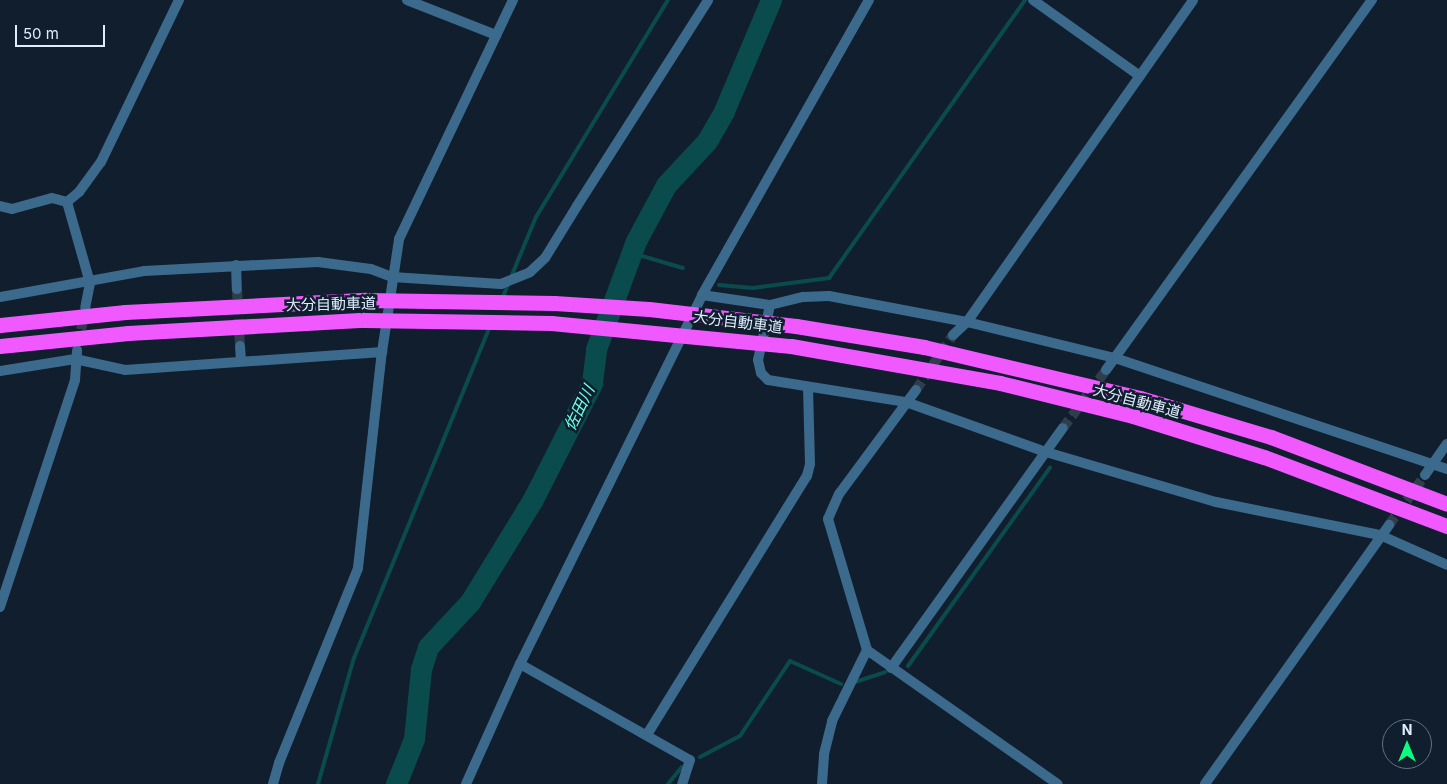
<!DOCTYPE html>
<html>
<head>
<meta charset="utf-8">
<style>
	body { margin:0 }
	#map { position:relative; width:1447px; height:784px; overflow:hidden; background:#111e2d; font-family:Inter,"Noto Sans JP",sans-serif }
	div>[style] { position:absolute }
	.stream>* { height:4px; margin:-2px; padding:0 2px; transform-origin:2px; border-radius:2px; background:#0a4c4d }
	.river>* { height:21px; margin:-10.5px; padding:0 10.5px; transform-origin:10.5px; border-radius:10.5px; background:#0a4c4d }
	.minor-tunnel>* { height:10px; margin-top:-5px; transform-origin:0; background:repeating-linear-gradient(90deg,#303d4c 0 10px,transparent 0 15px) }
	.minor>* { height:10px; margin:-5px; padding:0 5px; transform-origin:5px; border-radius:5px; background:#3c6a8d }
	.tertiary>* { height:10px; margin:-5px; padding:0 5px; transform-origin:5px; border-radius:5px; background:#3c6a8d }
	.motorway>* { height:15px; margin:-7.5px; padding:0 7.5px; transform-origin:7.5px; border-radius:7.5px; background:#ef59ff }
	.motorway-bridge>* { height:15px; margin:-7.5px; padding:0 7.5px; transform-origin:7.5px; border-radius:7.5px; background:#ef59ff }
	span { translate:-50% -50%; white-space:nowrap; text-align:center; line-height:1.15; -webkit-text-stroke:5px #111e2d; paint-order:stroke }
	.street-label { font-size:15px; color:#deeeff }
	.water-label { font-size:16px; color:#6cffe9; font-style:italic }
	.north { position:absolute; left:1382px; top:719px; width:50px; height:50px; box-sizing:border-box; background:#111e2d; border:1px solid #637181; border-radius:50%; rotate:0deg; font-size:14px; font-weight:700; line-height:20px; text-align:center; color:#deeeff }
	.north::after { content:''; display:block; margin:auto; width:18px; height:22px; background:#0aff81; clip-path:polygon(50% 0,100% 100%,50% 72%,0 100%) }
	.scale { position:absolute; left:15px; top:25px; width:90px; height:22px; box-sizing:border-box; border:2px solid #deeeff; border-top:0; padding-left:6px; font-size:15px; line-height:18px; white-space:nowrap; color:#deeeff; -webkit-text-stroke:4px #111e2d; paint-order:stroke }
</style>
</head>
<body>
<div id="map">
	<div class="stream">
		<div style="left:632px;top:253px;width:53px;rotate:16.4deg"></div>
		<div style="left:719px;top:285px;width:34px;rotate:5deg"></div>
		<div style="left:753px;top:288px;width:77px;rotate:-7.5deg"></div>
		<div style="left:829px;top:278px;width:340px;rotate:-54.8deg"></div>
		<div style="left:502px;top:299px;width:89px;rotate:-67.5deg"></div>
		<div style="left:536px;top:217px;width:254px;rotate:-58.7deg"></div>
		<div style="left:908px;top:666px;width:244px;rotate:-54.4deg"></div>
		<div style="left:855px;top:682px;width:32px;rotate:-18deg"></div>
		<div style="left:700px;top:757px;width:45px;rotate:-27.7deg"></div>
		<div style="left:740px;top:736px;width:90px;rotate:-56.3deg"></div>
		<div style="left:790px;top:661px;width:56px;rotate:24.3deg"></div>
		<div style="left:318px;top:784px;width:131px;rotate:-74.1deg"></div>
		<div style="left:354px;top:658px;width:359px;rotate:-67.7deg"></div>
		<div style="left:668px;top:784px;width:22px;rotate:-51deg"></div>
	</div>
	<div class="river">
		<div style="left:396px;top:784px;width:48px;rotate:-68.2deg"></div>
		<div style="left:414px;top:739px;width:70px;rotate:-84.3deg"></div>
		<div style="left:421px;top:669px;width:23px;rotate:-72deg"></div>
		<div style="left:428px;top:647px;width:62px;rotate:-47deg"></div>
		<div style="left:470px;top:602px;width:119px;rotate:-58.5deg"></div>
		<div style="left:532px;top:501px;width:132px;rotate:-63deg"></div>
		<div style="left:592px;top:383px;width:34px;rotate:-83deg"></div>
		<div style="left:596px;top:349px;width:115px;rotate:-69.7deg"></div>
		<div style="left:636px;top:241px;width:64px;rotate:-61.8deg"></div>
		<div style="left:666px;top:185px;width:60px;rotate:-47deg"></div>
		<div style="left:707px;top:141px;width:34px;rotate:-60deg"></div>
		<div style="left:724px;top:111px;width:121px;rotate:-67.1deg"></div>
	</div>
	<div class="minor-tunnel">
		<div style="left:237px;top:289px;width:57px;rotate:87deg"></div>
		<div style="left:78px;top:344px;width:34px;rotate:-78deg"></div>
		<div style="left:916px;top:390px;width:66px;rotate:-56.1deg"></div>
		<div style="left:1063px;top:428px;width:72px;rotate:-53.4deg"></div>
		<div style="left:1389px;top:525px;width:62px;rotate:-54.2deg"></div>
	</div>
	<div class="minor">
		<div style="left:407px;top:0;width:96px;rotate:21.5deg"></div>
		<div style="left:1033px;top:0;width:131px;rotate:35.4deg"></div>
		<div style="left:67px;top:202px;width:16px;rotate:-40deg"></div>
		<div style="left:79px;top:192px;width:37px;rotate:-54deg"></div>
		<div style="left:101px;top:162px;width:180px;rotate:-64.3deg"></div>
		<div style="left:0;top:206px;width:12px;rotate:14deg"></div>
		<div style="left:12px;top:209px;width:41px;rotate:-15.4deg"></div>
		<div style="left:52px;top:198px;width:16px;rotate:15deg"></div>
		<div style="left:67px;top:202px;width:84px;rotate:74.1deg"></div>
		<div style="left:90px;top:283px;width:25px;rotate:101deg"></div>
		<div style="left:236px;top:265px;width:24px;rotate:88deg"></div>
		<div style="left:702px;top:295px;width:69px;rotate:8.4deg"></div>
		<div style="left:770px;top:305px;width:34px;rotate:-14deg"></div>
		<div style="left:803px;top:297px;width:26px;rotate:-2deg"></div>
		<div style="left:829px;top:296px;width:140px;rotate:10.7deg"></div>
		<div style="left:967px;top:322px;width:152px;rotate:13.7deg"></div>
		<div style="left:1115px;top:358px;width:350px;rotate:18.5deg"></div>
		<div style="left:0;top:297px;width:146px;rotate:-10.2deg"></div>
		<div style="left:144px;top:271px;width:174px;rotate:-3deg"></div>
		<div style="left:318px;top:262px;width:53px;rotate:7.5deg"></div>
		<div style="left:371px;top:269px;width:22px;rotate:21deg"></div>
		<div style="left:392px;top:277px;width:109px;rotate:3.7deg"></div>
		<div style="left:501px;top:284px;width:31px;rotate:-22deg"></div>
		<div style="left:530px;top:272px;width:21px;rotate:-43deg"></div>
		<div style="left:545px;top:258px;width:61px;rotate:-58.4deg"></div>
		<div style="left:770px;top:305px;width:56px;rotate:102.3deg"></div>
		<div style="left:758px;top:360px;width:13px;rotate:77deg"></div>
		<div style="left:761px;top:373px;width:10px;rotate:45deg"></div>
		<div style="left:768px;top:380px;width:140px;rotate:9.1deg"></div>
		<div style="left:906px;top:402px;width:149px;rotate:19.7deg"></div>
		<div style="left:1046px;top:452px;width:177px;rotate:16.4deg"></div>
		<div style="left:1216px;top:502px;width:167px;rotate:11.4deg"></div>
		<div style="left:1380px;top:535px;width:73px;rotate:24.1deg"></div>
		<div style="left:953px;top:335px;width:19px;rotate:-43deg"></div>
		<div style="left:967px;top:322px;width:393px;rotate:-54.9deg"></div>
		<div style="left:240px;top:346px;width:14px;rotate:86deg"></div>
		<div style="left:1106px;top:370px;width:456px;rotate:-54.3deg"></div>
		<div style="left:0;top:371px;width:76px;rotate:-9.1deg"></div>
		<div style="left:75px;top:359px;width:51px;rotate:12.4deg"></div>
		<div style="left:125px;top:370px;width:258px;rotate:-4deg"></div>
		<div style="left:916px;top:390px;width:129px;rotate:126.5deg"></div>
		<div style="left:839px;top:494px;width:27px;rotate:114deg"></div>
		<div style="left:828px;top:519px;width:137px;rotate:73.4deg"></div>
		<div style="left:867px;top:650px;width:233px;rotate:35.1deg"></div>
		<div style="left:1425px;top:475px;width:38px;rotate:-55deg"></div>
		<div style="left:0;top:607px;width:239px;rotate:-71.7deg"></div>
		<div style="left:75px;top:380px;width:30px;rotate:-86deg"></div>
		<div style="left:520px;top:664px;width:195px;rotate:29.5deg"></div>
		<div style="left:690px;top:760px;width:25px;rotate:108deg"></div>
		<div style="left:891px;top:668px;width:295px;rotate:-54.4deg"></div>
		<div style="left:648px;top:733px;width:302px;rotate:-58.3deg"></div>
		<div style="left:807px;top:476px;width:12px;rotate:-76deg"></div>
		<div style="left:810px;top:464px;width:76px;rotate:-91.5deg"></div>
		<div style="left:273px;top:784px;width:22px;rotate:-74deg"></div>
		<div style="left:279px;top:763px;width:210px;rotate:-67.9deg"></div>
		<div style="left:358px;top:568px;width:217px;rotate:-83.7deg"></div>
		<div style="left:382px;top:352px;width:114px;rotate:-81.4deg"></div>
		<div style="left:399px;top:239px;width:265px;rotate:-64.5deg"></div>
		<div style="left:466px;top:784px;width:132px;rotate:-65.8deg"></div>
		<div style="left:520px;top:664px;width:411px;rotate:-63.7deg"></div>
		<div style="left:702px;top:295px;width:339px;rotate:-60.5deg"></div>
		<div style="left:822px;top:784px;width:30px;rotate:-86deg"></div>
		<div style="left:824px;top:754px;width:34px;rotate:-76deg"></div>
		<div style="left:832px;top:721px;width:79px;rotate:-63.8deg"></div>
		<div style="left:1205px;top:784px;width:318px;rotate:-54.6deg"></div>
	</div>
	<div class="tertiary">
		<div style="left:577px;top:206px;width:244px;rotate:-57.5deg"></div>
	</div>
	<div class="motorway">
		<div style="left:0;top:325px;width:126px;rotate:-5.9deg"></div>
		<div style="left:125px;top:312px;width:241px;rotate:-2.9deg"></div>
		<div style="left:796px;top:326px;width:130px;rotate:9.3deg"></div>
		<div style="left:924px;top:347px;width:222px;rotate:13.3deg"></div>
		<div style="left:1140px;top:398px;width:137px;rotate:16.6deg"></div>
		<div style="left:1271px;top:437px;width:188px;rotate:20.8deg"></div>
		<div style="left:0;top:346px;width:129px;rotate:-5.8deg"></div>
		<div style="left:128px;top:333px;width:236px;rotate:-3.2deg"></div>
		<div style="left:791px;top:346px;width:212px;rotate:10deg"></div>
		<div style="left:1000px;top:383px;width:137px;rotate:13.9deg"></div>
		<div style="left:1133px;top:416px;width:137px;rotate:17.4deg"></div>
		<div style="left:1264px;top:457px;width:196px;rotate:20.7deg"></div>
	</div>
	<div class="motorway-bridge">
		<div style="left:366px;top:300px;width:188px;rotate:0.9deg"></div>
		<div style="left:554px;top:303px;width:95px;rotate:3.6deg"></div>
		<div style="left:649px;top:309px;width:148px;rotate:6.6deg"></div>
		<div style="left:364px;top:320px;width:187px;rotate:0.9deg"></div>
		<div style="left:551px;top:323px;width:241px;rotate:5.5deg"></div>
	</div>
	<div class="street-label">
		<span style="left:331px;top:304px;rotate:-1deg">大分自動車道</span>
		<span style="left:738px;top:322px;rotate:7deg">大分自動車道</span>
		<span style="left:1137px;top:401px;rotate:15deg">大分自動車道</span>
	</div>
	<div class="water-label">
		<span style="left:579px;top:408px;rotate:-64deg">佐田川</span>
	</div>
	<div class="north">N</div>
	<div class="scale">50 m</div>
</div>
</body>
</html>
